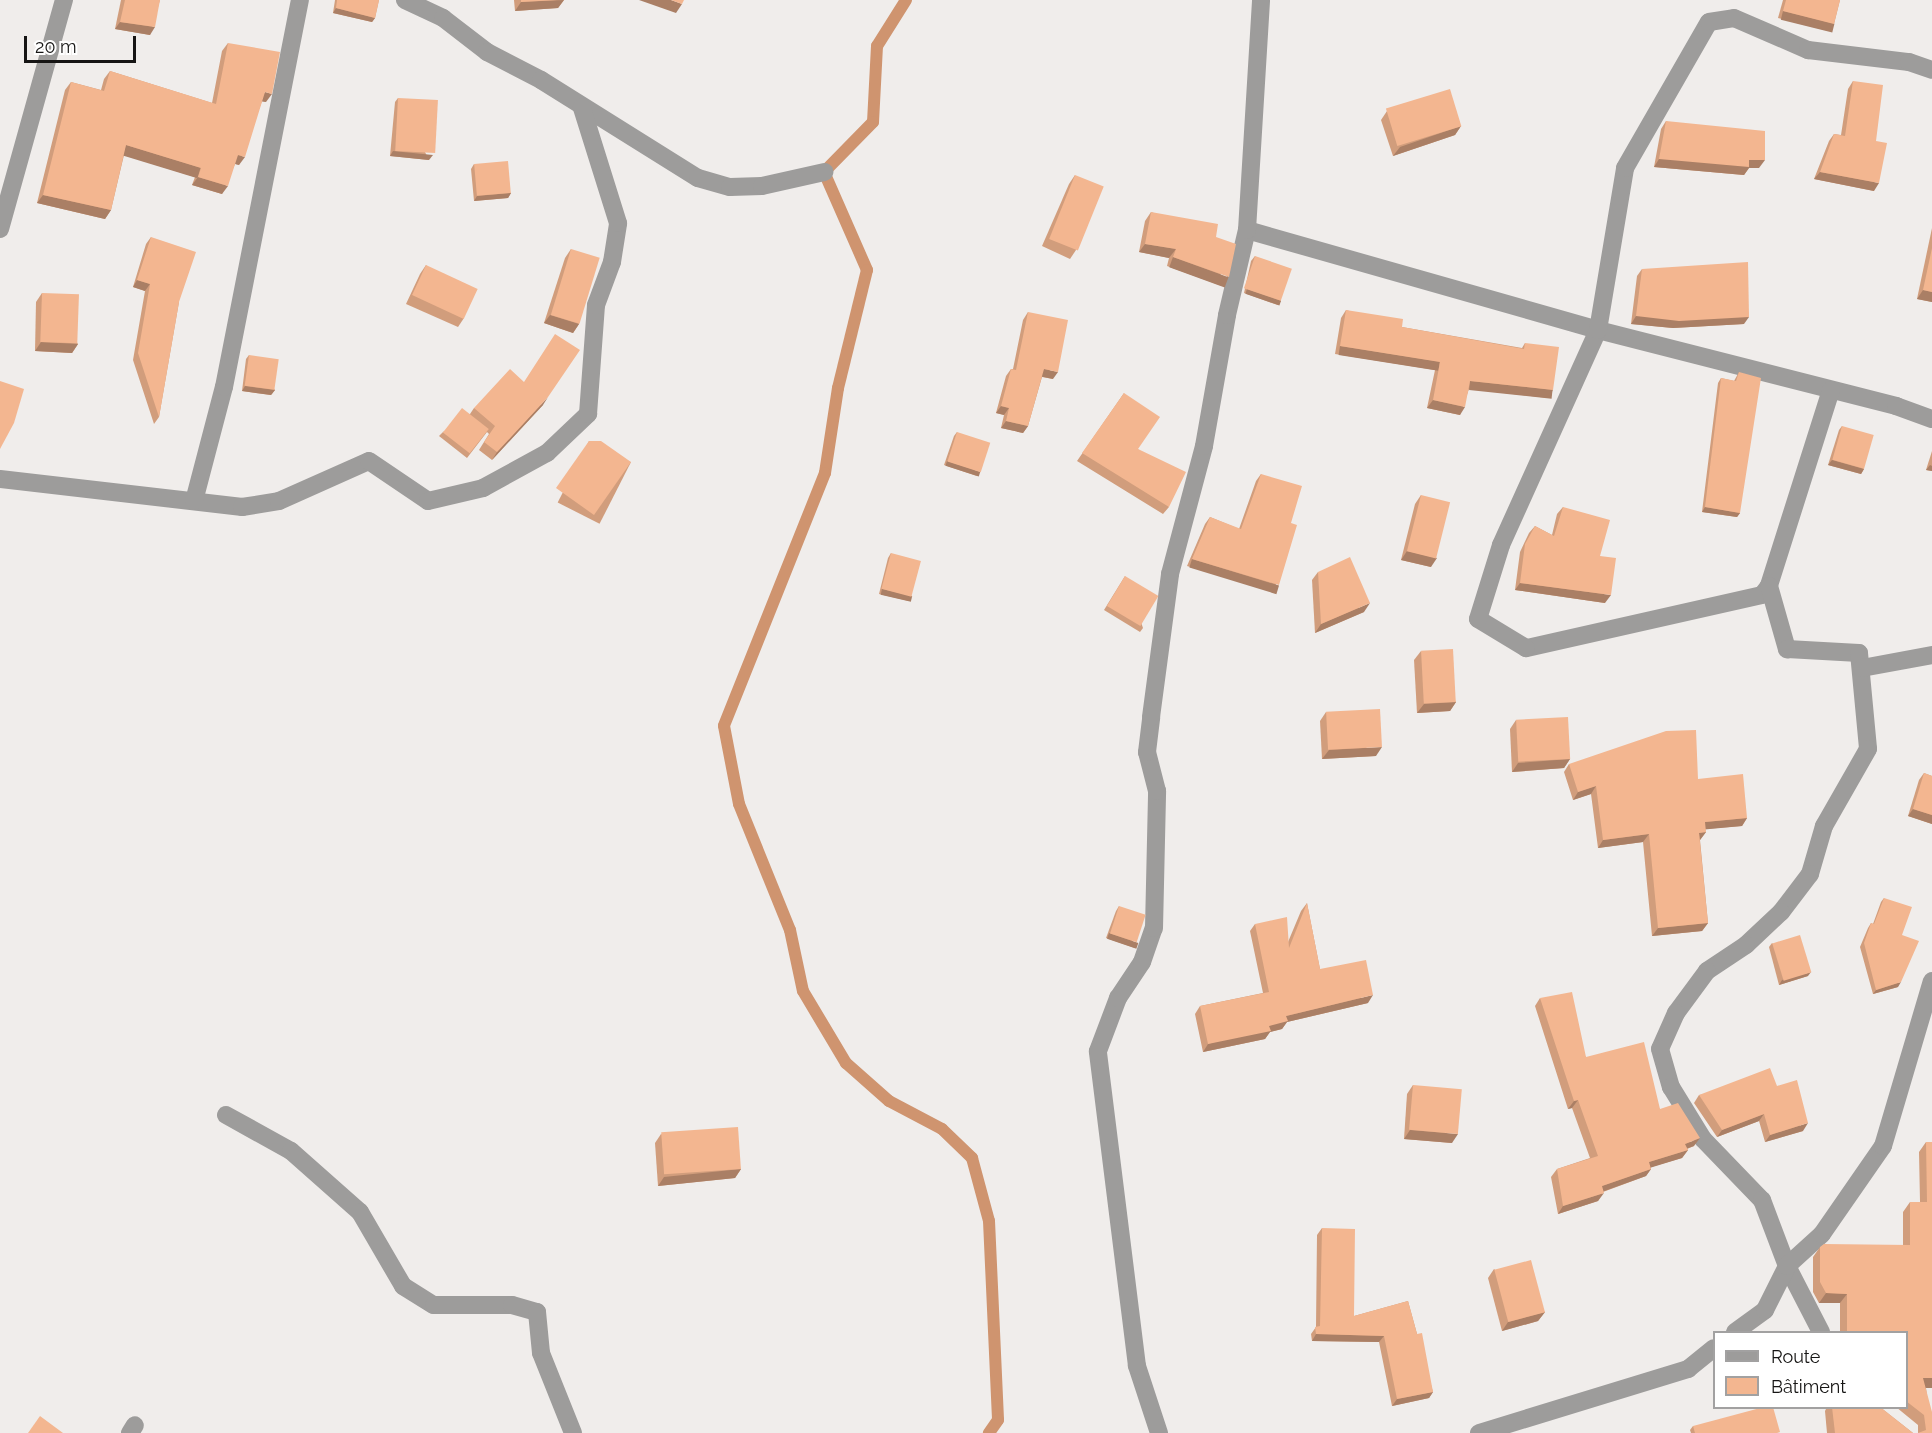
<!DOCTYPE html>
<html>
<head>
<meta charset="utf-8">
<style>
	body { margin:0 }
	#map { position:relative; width:1932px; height:1433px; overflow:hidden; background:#f0edeb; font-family:Raleway,sans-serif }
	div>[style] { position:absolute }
	.stream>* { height:12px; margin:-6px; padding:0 6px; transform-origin:6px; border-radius:6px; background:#cf946f }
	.minor>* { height:18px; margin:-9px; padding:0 9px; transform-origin:9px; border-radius:9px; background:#9d9c9b }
	.wall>* { inset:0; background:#d19d7c; transform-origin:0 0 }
	.shaded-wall>* { inset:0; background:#aa7f65; transform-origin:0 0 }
	.building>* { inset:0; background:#f3b690; transform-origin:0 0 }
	span { translate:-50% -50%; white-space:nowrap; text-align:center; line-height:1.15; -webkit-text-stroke:6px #fff; paint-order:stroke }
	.legend { position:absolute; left:1713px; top:1331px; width:195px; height:78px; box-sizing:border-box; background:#fff; border:2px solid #a2a1a1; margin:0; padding:8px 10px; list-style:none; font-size:18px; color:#161514 }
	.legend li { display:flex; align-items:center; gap:12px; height:30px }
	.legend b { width:30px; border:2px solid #a2a1a1 }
	.scale { position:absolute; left:24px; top:36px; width:112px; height:27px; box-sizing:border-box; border:3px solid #161514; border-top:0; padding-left:8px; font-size:18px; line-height:21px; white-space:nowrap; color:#161514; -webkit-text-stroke:4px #fff; paint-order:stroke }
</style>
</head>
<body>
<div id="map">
	<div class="stream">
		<div style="left:906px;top:0;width:54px;rotate:122.2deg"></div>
		<div style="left:877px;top:46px;width:76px;rotate:93deg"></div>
		<div style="left:873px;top:122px;width:70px;rotate:134.4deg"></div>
		<div style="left:824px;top:172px;width:107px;rotate:66.3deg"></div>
		<div style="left:867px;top:270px;width:122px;rotate:103.8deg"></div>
		<div style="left:838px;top:388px;width:86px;rotate:98.7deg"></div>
		<div style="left:825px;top:473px;width:272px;rotate:111.8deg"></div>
		<div style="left:724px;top:726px;width:79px;rotate:79.1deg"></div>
		<div style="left:739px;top:804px;width:136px;rotate:68deg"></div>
		<div style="left:790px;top:930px;width:62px;rotate:78deg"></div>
		<div style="left:803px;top:991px;width:84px;rotate:59.2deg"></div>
		<div style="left:846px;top:1063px;width:57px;rotate:41.5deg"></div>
		<div style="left:889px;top:1101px;width:60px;rotate:27.8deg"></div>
		<div style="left:942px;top:1129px;width:42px;rotate:44deg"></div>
		<div style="left:972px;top:1158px;width:65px;rotate:74.9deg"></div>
		<div style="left:989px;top:1221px;width:199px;rotate:87.4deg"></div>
		<div style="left:998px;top:1420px;width:16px;rotate:125deg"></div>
	</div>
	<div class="minor">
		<div style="left:405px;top:0;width:42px;rotate:25.3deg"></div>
		<div style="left:443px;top:18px;width:56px;rotate:37.7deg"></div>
		<div style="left:487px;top:52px;width:61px;rotate:27.4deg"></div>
		<div style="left:541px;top:80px;width:185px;rotate:32deg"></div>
		<div style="left:698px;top:178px;width:33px;rotate:16deg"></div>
		<div style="left:730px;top:187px;width:32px;rotate:-2deg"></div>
		<div style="left:762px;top:186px;width:64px;rotate:-12.7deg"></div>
		<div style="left:0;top:229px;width:238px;rotate:-74.4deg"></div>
		<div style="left:1247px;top:230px;width:365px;rotate:15.9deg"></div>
		<div style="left:1598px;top:330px;width:308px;rotate:14.3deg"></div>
		<div style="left:1896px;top:406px;width:38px;rotate:20deg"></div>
		<div style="left:1831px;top:390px;width:206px;rotate:107.6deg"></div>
		<div style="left:1769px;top:586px;width:11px;rotate:128deg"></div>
		<div style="left:1762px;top:595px;width:242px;rotate:167.3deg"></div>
		<div style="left:1526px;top:648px;width:56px;rotate:-148.9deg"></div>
		<div style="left:1478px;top:619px;width:77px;rotate:-72.7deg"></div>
		<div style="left:1501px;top:545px;width:236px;rotate:-65.7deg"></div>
		<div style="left:1598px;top:330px;width:164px;rotate:-80.5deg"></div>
		<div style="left:1625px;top:168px;width:168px;rotate:-60.1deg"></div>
		<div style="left:1709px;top:22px;width:25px;rotate:-9deg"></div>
		<div style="left:1734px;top:18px;width:81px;rotate:23.4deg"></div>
		<div style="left:1808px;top:50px;width:102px;rotate:6.8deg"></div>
		<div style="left:1909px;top:62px;width:24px;rotate:19deg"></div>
		<div style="left:0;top:479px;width:244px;rotate:6.6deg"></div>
		<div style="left:242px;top:507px;width:37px;rotate:-9deg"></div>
		<div style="left:279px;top:501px;width:98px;rotate:-24deg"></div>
		<div style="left:369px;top:461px;width:71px;rotate:34.1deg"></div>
		<div style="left:428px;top:501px;width:57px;rotate:-13.3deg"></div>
		<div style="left:483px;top:488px;width:73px;rotate:-28.7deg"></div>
		<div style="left:547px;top:453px;width:57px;rotate:-43.6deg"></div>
		<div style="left:588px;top:414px;width:109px;rotate:-85.8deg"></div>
		<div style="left:596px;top:305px;width:46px;rotate:-69.6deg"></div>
		<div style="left:612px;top:262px;width:39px;rotate:-81deg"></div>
		<div style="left:618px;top:223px;width:121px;rotate:-107.4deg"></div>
		<div style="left:194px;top:501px;width:118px;rotate:-75.3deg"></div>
		<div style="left:224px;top:387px;width:394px;rotate:-78.9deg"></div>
		<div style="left:1769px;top:586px;width:66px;rotate:74.1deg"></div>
		<div style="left:1787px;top:649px;width:72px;rotate:3.2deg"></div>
		<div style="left:1859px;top:653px;width:96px;rotate:84.6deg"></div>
		<div style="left:1868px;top:749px;width:89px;rotate:119.7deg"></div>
		<div style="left:1824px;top:826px;width:50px;rotate:106.3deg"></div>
		<div style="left:1810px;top:874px;width:48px;rotate:127.3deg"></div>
		<div style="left:1781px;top:912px;width:48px;rotate:136.7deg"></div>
		<div style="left:1746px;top:945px;width:47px;rotate:146.3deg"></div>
		<div style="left:1707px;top:971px;width:52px;rotate:126.4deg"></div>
		<div style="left:1676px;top:1013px;width:39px;rotate:114deg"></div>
		<div style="left:1660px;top:1049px;width:40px;rotate:74deg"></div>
		<div style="left:1671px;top:1087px;width:61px;rotate:58.4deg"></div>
		<div style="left:1703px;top:1139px;width:85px;rotate:46deg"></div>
		<div style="left:1762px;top:1200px;width:71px;rotate:69.3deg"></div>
		<div style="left:1787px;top:1266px;width:74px;rotate:62.7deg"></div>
		<div style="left:1862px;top:668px;width:71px;rotate:-10.5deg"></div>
		<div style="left:226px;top:1115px;width:74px;rotate:29deg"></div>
		<div style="left:291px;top:1151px;width:92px;rotate:41.5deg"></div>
		<div style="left:360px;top:1212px;width:86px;rotate:59.8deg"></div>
		<div style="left:403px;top:1286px;width:36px;rotate:32deg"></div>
		<div style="left:434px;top:1305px;width:78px"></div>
		<div style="left:512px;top:1305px;width:26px;rotate:16deg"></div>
		<div style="left:537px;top:1312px;width:41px;rotate:84.4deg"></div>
		<div style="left:541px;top:1353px;width:86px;rotate:68.2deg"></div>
		<div style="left:1735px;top:1332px;width:37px;rotate:-36deg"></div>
		<div style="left:1765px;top:1310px;width:49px;rotate:-63.4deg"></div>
		<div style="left:1787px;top:1266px;width:47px;rotate:-42.4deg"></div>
		<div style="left:1822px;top:1234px;width:107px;rotate:-55.3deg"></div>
		<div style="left:1883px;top:1146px;width:172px;rotate:-73.5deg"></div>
		<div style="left:130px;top:1433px;width:9px;rotate:-58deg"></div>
		<div style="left:1159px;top:1433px;width:71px;rotate:-108.2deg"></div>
		<div style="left:1137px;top:1366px;width:317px;rotate:-97.1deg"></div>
		<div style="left:1098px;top:1051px;width:57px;rotate:-69.3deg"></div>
		<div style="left:1118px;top:998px;width:43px;rotate:-56.3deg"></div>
		<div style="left:1142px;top:962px;width:36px;rotate:-71deg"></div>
		<div style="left:1154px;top:928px;width:137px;rotate:-88.7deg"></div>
		<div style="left:1157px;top:791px;width:40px;rotate:-104.4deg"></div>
		<div style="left:1147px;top:752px;width:35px;rotate:-83deg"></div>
		<div style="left:1151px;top:717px;width:144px;rotate:-82.4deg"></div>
		<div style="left:1170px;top:574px;width:132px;rotate:-75.1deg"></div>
		<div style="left:1204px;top:446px;width:133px;rotate:-80deg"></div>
		<div style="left:1227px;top:315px;width:87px;rotate:-76.8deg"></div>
		<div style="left:1247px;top:230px;width:230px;rotate:-86.5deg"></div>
		<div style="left:1479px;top:1433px;width:219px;rotate:-17deg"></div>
		<div style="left:1688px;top:1369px;width:33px;rotate:-39deg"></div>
	</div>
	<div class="wall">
		<div style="clip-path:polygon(121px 0,160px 0,150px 35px,115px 29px)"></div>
		<div style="clip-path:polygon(335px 0,379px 0,375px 18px,372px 22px,333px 13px)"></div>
		<div style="clip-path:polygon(514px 0,564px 0,558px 8px,515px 11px)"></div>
		<div style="clip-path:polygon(1783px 0,1840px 0,1834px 24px,1829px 31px,1778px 18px)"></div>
		<div style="clip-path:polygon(228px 43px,266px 102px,262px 101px,239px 165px,235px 164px,222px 194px,192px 185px,195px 177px,124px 155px,111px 210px,105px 219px,37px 203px,65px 90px,71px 82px,101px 90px,104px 79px,110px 71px,212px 103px,222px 51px)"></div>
		<div style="clip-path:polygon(1853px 81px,1876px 141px,1874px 191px,1814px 179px,1829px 141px,1834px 134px,1841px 135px,1848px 89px)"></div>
		<div style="clip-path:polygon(398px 98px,429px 160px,390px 156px,395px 102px)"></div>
		<div style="clip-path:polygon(1387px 111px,1461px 126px,1455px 135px,1393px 156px,1381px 120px)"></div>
		<div style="clip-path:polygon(1666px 121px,1759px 168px,1749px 168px,1744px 175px,1654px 167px,1661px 129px)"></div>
		<div style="clip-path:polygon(474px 164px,511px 193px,508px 198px,474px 201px,471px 169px)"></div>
		<div style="clip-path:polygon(1075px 175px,1076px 250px,1070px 259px,1042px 246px,1069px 184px)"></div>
		<div style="clip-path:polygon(1151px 212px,1216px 237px,1222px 286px,1167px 266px,1169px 258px,1139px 252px,1145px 221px)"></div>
		<div style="clip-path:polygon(1932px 228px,1932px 302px,1917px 299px)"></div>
		<div style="clip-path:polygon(151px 237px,179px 302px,159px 417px,154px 424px,133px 360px,145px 291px,133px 287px,146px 244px)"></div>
		<div style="clip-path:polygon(571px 249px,579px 324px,573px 333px,544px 323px,565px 258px)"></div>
		<div style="clip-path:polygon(1255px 256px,1281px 301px,1278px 305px,1244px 293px,1251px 261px)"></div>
		<div style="clip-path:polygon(426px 265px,464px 318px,458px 327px,406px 304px,420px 274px)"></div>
		<div style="clip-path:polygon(1642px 269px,1744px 324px,1673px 328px,1631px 324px,1637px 276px)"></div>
		<div style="clip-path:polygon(42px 293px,78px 344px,72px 353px,35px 351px,36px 302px)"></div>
		<div style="clip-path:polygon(1346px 310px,1402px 327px,1522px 348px,1525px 343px,1553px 390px,1548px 398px,1469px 389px,1460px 415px,1427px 408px,1435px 370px,1335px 354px,1341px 318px)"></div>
		<div style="clip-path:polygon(1028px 312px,1053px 379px,1042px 377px,1028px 426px,1023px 433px,1001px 428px,1004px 415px,996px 413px,1006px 376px,1011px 369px,1013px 369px,1023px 320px)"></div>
		<div style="clip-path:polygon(249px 355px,275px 390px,271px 395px,242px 391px,246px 359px)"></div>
		<div style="clip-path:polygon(1739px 372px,1740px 513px,1737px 517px,1702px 512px,1718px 383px,1721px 378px,1734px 381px)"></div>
		<div style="clip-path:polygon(1124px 393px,1138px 449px,1169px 507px,1163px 514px,1077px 461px)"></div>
		<div style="clip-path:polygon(543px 405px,492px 460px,479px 450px,489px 434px,487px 432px,467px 458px,439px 436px,443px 432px,470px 414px,474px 408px)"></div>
		<div style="clip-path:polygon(1842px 426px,1864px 469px,1861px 474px,1828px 465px,1839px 430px)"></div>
		<div style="clip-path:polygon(957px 432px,977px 476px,944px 465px,954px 436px)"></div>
		<div style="left:589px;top:441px;width:47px;height:69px;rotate:27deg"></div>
		<div style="clip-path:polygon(1932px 451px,1932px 471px,1926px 470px)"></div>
		<div style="clip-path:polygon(1261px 474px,1291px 523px,1274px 592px,1187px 566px,1205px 524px,1210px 517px,1239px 529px,1256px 481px)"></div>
		<div style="clip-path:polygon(1421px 495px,1431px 567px,1401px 560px,1415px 504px)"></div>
		<div style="clip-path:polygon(1563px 507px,1600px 556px,1605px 603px,1515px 590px,1520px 552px,1529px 533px,1535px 526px,1552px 535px,1557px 514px)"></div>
		<div style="clip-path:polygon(891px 553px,909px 601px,879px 594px,888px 558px)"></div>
		<div style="clip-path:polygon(1318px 572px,1364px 612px,1315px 633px,1312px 580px)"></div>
		<div style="clip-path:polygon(1125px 576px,1143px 628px,1140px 632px,1104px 610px)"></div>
		<div style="clip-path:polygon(1421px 651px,1456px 702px,1450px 711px,1417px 713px,1414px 660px)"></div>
		<div style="clip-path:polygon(1326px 712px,1376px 756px,1322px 759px,1320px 721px)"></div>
		<div style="clip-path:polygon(1516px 720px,1570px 759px,1564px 768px,1512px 772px,1510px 729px)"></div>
		<div style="clip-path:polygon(1569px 764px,1698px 779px,1747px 818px,1742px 826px,1705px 829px,1706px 832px,1700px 840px,1708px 923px,1702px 931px,1652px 936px,1643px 842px,1598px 848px,1591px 794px,1573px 800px,1564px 772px)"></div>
		<div style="clip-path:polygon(1924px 773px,1932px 776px,1932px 824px,1908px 816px,1919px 780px)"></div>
		<div style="clip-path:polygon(1884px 898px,1902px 935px,1898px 987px,1873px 994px,1860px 947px,1868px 928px,1871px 923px,1873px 924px,1881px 902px)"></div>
		<div style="clip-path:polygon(1307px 903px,1320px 969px,1368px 1003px,1287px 1022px,1282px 1029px,1270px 1032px,1265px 1039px,1203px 1052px,1195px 1014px,1200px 1006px,1263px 993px,1250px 931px,1255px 924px,1288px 942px,1301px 911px)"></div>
		<div style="clip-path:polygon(1119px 906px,1135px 948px,1106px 938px,1116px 911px)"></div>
		<div style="clip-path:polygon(1772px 943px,1808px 976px,1779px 985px,1769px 947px)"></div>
		<div style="clip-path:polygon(1540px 998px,1586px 1057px,1660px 1109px,1694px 1146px,1687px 1149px,1688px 1150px,1682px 1158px,1651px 1167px,1651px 1169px,1646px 1176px,1603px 1192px,1598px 1201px,1558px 1214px,1551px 1177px,1557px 1169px,1590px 1158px,1572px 1108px,1568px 1109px,1535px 1006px)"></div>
		<div style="clip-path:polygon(1413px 1085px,1452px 1143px,1404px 1139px,1407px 1094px)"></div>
		<div style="clip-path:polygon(1777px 1086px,1803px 1131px,1765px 1142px,1759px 1121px,1717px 1137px,1694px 1103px,1699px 1095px)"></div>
		<div style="clip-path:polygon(661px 1134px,741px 1169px,735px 1178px,658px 1186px,655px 1143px)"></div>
		<div style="clip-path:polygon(1926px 1142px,1932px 1142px,1926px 1388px,1932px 1433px,1918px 1433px,1918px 1425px,1896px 1407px,1906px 1407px,1906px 1332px,1840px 1332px,1840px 1303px,1819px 1303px,1813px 1292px,1813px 1257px,1820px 1247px,1903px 1245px,1903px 1212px,1910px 1202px,1920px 1202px,1919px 1152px)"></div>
		<div style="clip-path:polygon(1322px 1228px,1354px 1316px,1408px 1301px,1433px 1392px,1429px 1398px,1392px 1406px,1379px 1342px,1312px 1341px,1311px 1334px,1316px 1327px,1317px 1235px)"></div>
		<div style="clip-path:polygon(1494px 1269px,1545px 1312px,1538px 1321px,1502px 1331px,1488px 1278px)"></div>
		<div style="clip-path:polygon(1827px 1407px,1880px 1407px,1913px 1433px,1827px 1433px,1825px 1411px)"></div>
		<div style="clip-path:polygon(1693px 1426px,1779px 1433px,1691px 1433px,1690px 1430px)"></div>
	</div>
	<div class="shaded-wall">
		<div style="clip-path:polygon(564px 0,558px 8px,515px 11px,521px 2px)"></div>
		<div style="clip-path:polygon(639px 0,671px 0,682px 4px,676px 13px)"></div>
		<div style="clip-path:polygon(336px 8px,375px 18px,372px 22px,333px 13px)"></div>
		<div style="left:1783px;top:11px;width:53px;height:9px;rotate:14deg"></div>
		<div style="clip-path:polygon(120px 22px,155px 27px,150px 35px,115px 29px)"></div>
		<div style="clip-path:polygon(265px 92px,272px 94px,266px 102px,259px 101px)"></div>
		<div style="clip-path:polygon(1461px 126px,1455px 135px,1393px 156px,1400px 147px)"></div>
		<div style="left:126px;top:145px;width:78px;height:11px;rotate:17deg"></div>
		<div style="clip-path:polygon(393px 151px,433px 155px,429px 160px,390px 156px)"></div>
		<div style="clip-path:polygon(238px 155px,245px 157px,239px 165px,232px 163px)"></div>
		<div style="clip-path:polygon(1659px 159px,1749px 160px,1765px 160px,1759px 168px,1749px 168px,1744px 175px,1654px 167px)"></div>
		<div style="clip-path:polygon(1820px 172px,1879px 183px,1874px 191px,1814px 179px)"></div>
		<div style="clip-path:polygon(198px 177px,228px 186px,222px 194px,192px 185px)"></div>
		<div style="clip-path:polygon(511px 193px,508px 198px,474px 201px,477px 196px)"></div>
		<div style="clip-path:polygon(43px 195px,111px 210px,105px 219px,37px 203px)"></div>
		<div style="clip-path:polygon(1145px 244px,1176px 249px,1169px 258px,1139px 252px)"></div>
		<div style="left:1173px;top:257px;width:59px;height:11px;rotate:20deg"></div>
		<div style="clip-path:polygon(137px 280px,150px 284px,145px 291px,133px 287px)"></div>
		<div style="left:1247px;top:289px;width:36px;height:5px;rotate:19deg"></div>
		<div style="clip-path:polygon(1923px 290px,1932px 292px,1932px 302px,1917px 299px)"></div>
		<div style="clip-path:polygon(550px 315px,579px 324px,573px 333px,544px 323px)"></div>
		<div style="clip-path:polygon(1636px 316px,1749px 317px,1744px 324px,1673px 328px,1631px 324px)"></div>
		<div style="clip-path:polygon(41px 342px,78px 344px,72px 353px,35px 351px)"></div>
		<div style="left:1340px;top:346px;width:101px;height:9px;rotate:9deg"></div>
		<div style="clip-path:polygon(1044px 369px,1058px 372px,1053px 379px,1039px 376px)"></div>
		<div style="left:1470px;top:381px;width:83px;height:9px;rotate:6deg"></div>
		<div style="clip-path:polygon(245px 386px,275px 390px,271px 395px,242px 391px)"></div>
		<div style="clip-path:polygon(548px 397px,543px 405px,492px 460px,497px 452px)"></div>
		<div style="clip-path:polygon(1433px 400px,1465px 407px,1460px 415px,1427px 408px)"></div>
		<div style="clip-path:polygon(1001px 406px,1009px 408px,1004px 415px,996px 413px)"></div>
		<div style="clip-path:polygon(1006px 421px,1028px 426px,1023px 433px,1001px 428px)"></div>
		<div style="clip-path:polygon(1832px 460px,1864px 469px,1861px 474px,1828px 465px)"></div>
		<div style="left:947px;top:461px;width:35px;height:5px;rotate:18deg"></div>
		<div style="clip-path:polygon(1930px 465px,1932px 466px,1932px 471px,1926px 470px)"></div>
		<div style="clip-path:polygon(1705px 507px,1740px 513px,1737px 517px,1702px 512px)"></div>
		<div style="clip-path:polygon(1407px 551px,1437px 558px,1431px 567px,1401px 560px)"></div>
		<div style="left:1192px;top:559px;width:91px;height:9px;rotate:17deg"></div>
		<div style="clip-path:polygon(1520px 583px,1611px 595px,1605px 603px,1515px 590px)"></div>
		<div style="left:882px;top:589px;width:31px;height:6px;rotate:13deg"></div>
		<div style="clip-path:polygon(1370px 603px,1364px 612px,1315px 633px,1321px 624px)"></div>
		<div style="clip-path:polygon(1456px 702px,1450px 711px,1417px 713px,1424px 704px)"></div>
		<div style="clip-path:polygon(1382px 747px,1376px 756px,1322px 759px,1329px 750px)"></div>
		<div style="clip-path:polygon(1570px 759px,1564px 768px,1512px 772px,1518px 763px)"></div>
		<div style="clip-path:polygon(1596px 786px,1591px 794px,1573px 800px,1578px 792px)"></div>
		<div style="clip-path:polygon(1913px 809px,1932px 815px,1932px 824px,1908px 816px)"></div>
		<div style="clip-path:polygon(1747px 818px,1742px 826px,1699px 830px,1705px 822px)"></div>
		<div style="clip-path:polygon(1706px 832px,1700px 840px,1699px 833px)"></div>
		<div style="clip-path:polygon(1649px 834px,1643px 842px,1598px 848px,1603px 840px)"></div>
		<div style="clip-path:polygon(1708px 923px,1702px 931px,1652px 936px,1658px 928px)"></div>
		<div style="left:1109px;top:933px;width:31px;height:6px;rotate:19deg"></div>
		<div style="clip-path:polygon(1811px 972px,1808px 976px,1779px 985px,1782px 980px)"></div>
		<div style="clip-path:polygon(1901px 982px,1898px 987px,1873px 994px,1876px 990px)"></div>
		<div style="clip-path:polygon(1373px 995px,1368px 1003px,1287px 1022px,1282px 1029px,1270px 1032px,1265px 1039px,1203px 1052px,1208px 1044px,1269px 1026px,1286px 1016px)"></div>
		<div style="clip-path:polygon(1578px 1100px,1572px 1108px,1568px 1109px,1574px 1101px)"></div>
		<div style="clip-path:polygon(1764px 1114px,1759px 1121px,1717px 1137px,1722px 1130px)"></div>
		<div style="clip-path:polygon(1808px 1123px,1803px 1131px,1765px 1142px,1770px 1135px)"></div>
		<div style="clip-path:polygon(1410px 1130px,1458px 1134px,1452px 1143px,1404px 1139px)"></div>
		<div style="clip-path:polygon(1700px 1138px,1694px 1146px,1680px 1151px,1685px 1144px)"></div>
		<div style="clip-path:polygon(1688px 1150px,1682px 1158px,1643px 1170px,1649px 1162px)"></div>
		<div style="clip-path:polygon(741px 1169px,735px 1178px,658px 1186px,664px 1177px)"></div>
		<div style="clip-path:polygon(1651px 1169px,1646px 1176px,1596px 1194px,1602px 1186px)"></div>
		<div style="clip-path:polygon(1604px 1193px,1598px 1201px,1558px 1214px,1563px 1206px)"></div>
		<div style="clip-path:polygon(1826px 1293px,1847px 1294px,1840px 1303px,1819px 1303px)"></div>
		<div style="clip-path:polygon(1545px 1312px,1538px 1321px,1502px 1331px,1508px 1322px)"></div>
		<div style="clip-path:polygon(1316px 1334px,1384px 1336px,1379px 1342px,1312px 1341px)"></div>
		<div style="clip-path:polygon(1923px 1378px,1932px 1378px,1932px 1388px,1917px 1388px)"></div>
		<div style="clip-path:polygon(1433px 1392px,1429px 1398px,1392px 1406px,1397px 1399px)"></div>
	</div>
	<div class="building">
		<div style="clip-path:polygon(125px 0,160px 0,155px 27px,120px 22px)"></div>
		<div style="clip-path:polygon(337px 0,379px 0,375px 18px,336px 8px)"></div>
		<div style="clip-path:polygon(521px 0,557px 0,521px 2px)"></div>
		<div style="clip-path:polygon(671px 0,684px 0,682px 4px)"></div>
		<div style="clip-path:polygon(1786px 0,1840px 0,1834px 24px,1783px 11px)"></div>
		<div style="clip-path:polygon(228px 43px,280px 52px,272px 94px,265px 92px,245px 157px,238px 155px,228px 186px,198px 177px,201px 168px,126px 145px,111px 210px,43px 195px,71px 82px,104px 91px,110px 71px,216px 104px)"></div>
		<div style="clip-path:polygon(1853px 81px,1883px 85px,1876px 141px,1887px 143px,1879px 183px,1820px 172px,1834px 134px,1845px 136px)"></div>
		<div style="left:1450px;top:89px;width:39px;height:67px;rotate:73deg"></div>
		<div style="left:398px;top:98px;width:40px;height:53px;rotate:3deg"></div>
		<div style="clip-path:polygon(1666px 121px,1765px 131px,1765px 160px,1749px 160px,1749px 167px,1659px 159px)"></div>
		<div style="left:508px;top:161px;width:32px;height:34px;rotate:85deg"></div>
		<div style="left:1075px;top:175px;width:31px;height:69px;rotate:22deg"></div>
		<div style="clip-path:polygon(1151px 212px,1218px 224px,1216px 237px,1236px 244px,1229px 277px,1173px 257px,1176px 249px,1145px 244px)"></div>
		<div style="clip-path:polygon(151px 237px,196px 252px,179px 302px,159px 417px,138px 353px,150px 284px,137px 280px)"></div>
		<div style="clip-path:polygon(1932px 248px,1932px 292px,1923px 290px)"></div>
		<div style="left:571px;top:249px;width:30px;height:69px;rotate:17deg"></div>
		<div style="left:1255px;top:256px;width:39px;height:34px;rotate:19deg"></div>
		<div style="clip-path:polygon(1748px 262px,1749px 317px,1679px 321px,1636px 316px,1642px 269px)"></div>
		<div style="left:426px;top:265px;width:57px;height:33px;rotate:25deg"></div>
		<div style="left:42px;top:293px;width:37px;height:49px;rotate:2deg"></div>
		<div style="clip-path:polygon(1346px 310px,1403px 319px,1402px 327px,1524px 349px,1525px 343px,1559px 347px,1553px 390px,1470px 381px,1465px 407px,1433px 400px,1440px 362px,1340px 346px)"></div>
		<div style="clip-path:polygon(1028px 312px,1068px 320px,1058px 372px,1044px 369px,1028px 426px,1006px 421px,1009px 408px,1001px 406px,1011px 369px,1016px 370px)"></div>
		<div style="clip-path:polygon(555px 334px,580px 350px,548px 397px,497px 452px,484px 442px,495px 426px,474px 408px,510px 369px,524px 382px)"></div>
		<div style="left:249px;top:355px;width:30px;height:31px;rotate:8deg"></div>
		<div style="clip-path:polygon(1739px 372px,1761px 378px,1740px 513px,1705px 507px,1721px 378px,1736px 381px)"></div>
		<div style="clip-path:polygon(0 381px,24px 389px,14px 423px,0 449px)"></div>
		<div style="clip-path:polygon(1124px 393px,1160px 417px,1138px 449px,1186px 472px,1169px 507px,1082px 453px)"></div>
		<div style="left:462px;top:408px;width:34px;height:31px;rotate:38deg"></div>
		<div style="left:1842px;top:426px;width:33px;height:35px;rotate:16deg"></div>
		<div style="left:957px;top:432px;width:35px;height:31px;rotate:18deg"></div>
		<div style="clip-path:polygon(589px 441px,601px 441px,631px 462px,594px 515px,556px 488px)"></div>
		<div style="clip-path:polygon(1261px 474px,1302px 486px,1291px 523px,1297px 525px,1279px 585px,1192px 559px,1210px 517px,1241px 529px)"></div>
		<div style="left:1421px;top:495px;width:30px;height:58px;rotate:14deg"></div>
		<div style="clip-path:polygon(1563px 507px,1610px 520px,1600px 556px,1616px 558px,1611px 595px,1520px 583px,1525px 544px,1535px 526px,1554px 536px)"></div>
		<div style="left:891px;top:553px;width:31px;height:37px;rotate:15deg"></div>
		<div style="clip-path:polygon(1350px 557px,1370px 603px,1321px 624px,1318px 572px)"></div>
		<div style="left:1125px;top:576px;width:39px;height:35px;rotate:31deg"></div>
		<div style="left:1453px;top:649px;width:53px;height:32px;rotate:87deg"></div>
		<div style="left:1380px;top:709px;width:38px;height:54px;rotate:87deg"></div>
		<div style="left:1568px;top:717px;width:42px;height:52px;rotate:87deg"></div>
		<div style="clip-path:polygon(1696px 730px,1698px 779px,1743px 774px,1747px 818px,1705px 822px,1706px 832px,1699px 833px,1708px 923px,1658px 928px,1649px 834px,1603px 840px,1596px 786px,1578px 792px,1569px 764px,1666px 731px)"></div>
		<div style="clip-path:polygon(1924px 773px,1932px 776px,1932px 815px,1913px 809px)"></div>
		<div style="clip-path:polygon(1884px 898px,1912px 907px,1902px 935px,1919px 941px,1901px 982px,1876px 990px,1864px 943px,1871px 923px,1874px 924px)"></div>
		<div style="clip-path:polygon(1307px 903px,1320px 969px,1366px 960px,1373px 995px,1286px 1016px,1288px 1021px,1269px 1026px,1271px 1031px,1208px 1044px,1200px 1006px,1269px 992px,1255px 924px,1287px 917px,1289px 948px)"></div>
		<div style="left:1119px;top:906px;width:28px;height:29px;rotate:18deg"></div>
		<div style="left:1800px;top:935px;width:39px;height:29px;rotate:73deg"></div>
		<div style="clip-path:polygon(1572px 992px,1586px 1057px,1644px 1042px,1660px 1109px,1678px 1103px,1700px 1138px,1685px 1144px,1688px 1150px,1649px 1162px,1651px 1169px,1602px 1186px,1604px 1193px,1563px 1206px,1557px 1169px,1598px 1156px,1578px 1100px,1574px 1101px,1540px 998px)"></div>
		<div style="clip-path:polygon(1770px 1068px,1777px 1086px,1797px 1080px,1808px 1123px,1770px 1135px,1764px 1114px,1722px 1130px,1699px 1095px)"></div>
		<div style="left:1413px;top:1085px;width:49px;height:45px;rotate:5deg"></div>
		<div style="left:738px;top:1127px;width:42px;height:77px;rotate:86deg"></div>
		<div style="clip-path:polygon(1926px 1142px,1932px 1142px,1932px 1378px,1923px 1378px,1932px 1412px,1932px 1433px,1918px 1433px,1926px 1430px,1924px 1415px,1906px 1401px,1906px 1332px,1847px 1332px,1847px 1294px,1826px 1293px,1820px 1282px,1820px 1247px,1824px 1244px,1910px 1245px,1910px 1202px,1927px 1202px)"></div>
		<div style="clip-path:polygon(1322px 1228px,1355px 1229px,1354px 1316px,1408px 1301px,1417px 1334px,1422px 1333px,1433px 1392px,1397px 1399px,1384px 1336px,1316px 1334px,1315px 1327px,1320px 1326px)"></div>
		<div style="left:1531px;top:1260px;width:54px;height:38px;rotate:75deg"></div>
		<div style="clip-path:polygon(1764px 1407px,1773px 1407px,1780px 1432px,1777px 1433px,1695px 1433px,1693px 1426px)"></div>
		<div style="clip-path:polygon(1832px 1407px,1880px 1407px,1913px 1433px,1835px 1433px)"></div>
		<div style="clip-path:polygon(40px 1416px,63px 1433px,28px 1433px)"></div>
	</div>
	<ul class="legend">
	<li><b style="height:8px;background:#9d9c9b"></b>Route</li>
	<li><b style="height:16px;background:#f3b690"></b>Bâtiment</li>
	</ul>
	<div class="scale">20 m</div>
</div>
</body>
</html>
